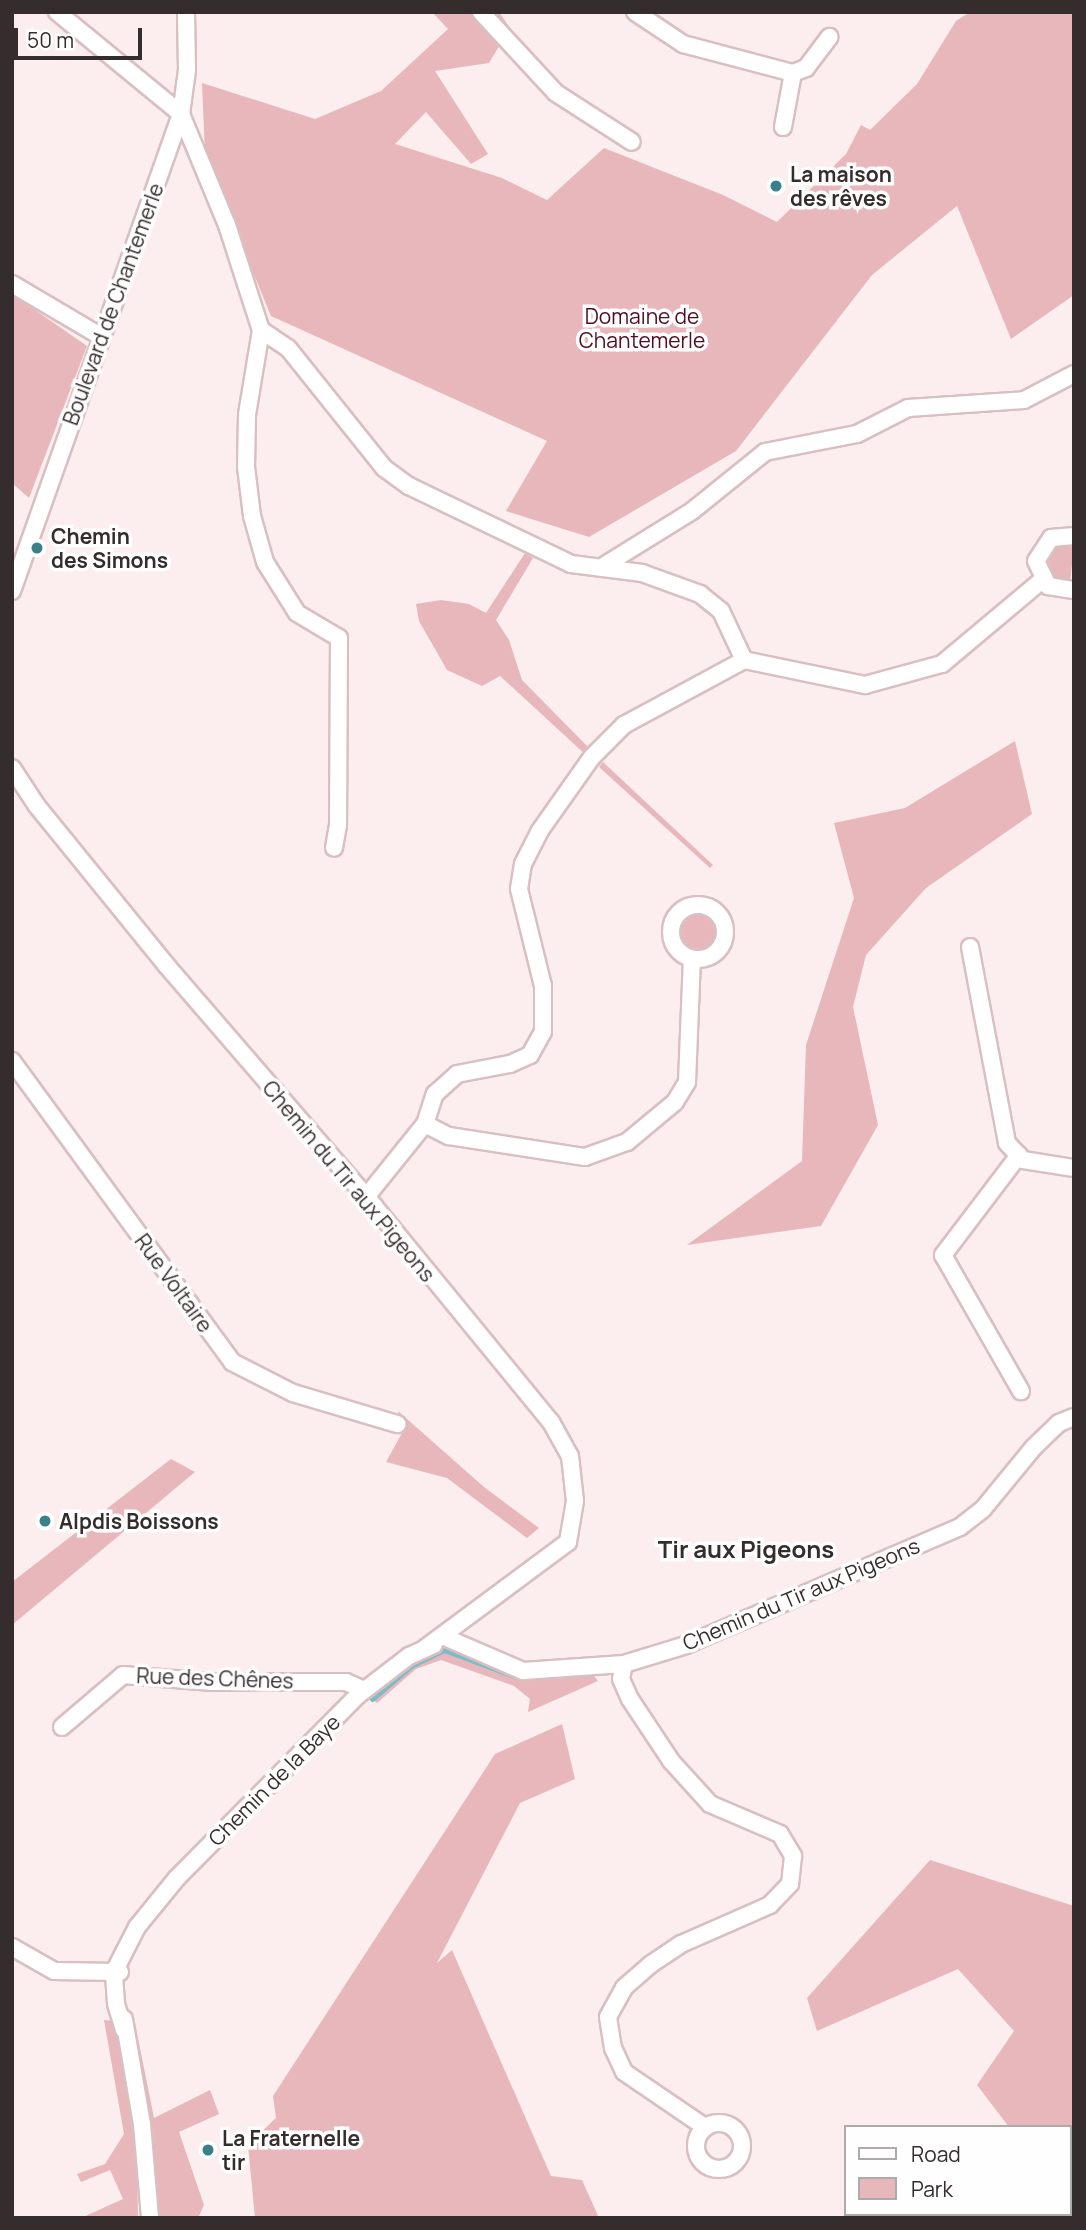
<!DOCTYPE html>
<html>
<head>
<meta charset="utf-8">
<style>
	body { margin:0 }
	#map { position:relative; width:1086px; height:2230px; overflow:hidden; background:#fcedee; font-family:Manrope,sans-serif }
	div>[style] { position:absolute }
	.green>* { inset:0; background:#e7b7bc }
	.round { border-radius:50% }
	.stream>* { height:5px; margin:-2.5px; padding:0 2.5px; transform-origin:2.5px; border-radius:2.5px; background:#7bbcc5 }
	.roads { filter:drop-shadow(2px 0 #d8c0c2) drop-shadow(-2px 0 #d8c0c2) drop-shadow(0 2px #d8c0c2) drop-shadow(0 -2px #d8c0c2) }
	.minor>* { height:16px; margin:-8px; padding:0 8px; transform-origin:8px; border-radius:8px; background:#fff }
	.minor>.ring { margin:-8px; padding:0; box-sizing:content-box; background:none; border:16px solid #fff; border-radius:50% }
	.dots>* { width:19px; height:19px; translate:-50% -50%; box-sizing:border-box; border:4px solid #fefefe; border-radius:50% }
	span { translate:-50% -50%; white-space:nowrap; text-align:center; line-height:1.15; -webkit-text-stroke:7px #fefefe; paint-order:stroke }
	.poi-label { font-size:21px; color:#352c2d; font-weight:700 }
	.left { translate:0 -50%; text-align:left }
	.street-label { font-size:21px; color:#352c2d }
	.park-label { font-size:21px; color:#510e1f }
	.quarter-label { font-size:24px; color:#352c2d; font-weight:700 }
	.frame { position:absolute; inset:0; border:14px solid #352c2d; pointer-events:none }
	.legend { position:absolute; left:844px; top:2125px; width:228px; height:91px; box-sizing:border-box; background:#fefefe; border:2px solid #aeaaaa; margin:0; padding:9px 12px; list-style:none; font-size:21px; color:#352c2d }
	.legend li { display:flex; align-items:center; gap:14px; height:35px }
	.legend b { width:35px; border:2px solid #aeaaaa }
	.scale { position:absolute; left:14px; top:28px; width:128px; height:32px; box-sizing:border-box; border:4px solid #352c2d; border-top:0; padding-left:9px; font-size:21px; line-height:24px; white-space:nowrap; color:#352c2d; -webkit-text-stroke:5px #fefefe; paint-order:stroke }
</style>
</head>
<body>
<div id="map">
	<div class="green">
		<div style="clip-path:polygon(432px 12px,499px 12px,510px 28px,489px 63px,435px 71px,488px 154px,471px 164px,426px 112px,395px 144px,502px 178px,547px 200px,604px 148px,723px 195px,777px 222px,846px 154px,861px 125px,870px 130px,917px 84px,956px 21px,970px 12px,1074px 12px,1074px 295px,1011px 339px,957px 206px,872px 275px,736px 451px,589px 537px,506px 511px,547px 441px,271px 316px,205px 155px,202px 83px,315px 119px,381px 91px,448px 29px)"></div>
		<div style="clip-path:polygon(12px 294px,87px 346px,29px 498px,12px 483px)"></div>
		<div style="clip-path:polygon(1062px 545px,1074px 547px,1070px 582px,1052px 579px,1045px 568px,1051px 550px)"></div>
		<div style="clip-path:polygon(525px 553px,533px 558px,496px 620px,509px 640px,522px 680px,591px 750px,586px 755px,500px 676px,482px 686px,447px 670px,419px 621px,416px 604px,441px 600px,469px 604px,486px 613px)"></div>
		<div style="clip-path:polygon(1015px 741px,1032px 814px,926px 888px,866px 955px,853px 1007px,878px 1125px,821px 1226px,687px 1245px,802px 1161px,806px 1045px,854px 898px,834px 823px,905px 808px)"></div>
		<div style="clip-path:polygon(603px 762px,713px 865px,710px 868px,599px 767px)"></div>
		<div class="round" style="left:680px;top:911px;width:38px;height:38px"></div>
		<div style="clip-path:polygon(398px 1411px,484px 1487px,539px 1528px,527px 1538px,447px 1478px,386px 1462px,402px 1433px)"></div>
		<div style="clip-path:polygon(171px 1459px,195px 1472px,12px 1625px,12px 1582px)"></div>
		<div style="clip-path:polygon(444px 1650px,517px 1677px,591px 1672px,598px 1681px,528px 1712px,530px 1699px,514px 1686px,441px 1660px,416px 1669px,377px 1703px,372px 1699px,411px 1666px)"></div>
		<div style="clip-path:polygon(562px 1724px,575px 1779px,520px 1803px,437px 1963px,452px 1950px,551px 2176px,582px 2180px,599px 2218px,255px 2218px,248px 2145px,276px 2118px,273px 2096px,495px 1754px)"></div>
		<div style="clip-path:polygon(930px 1860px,1074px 1906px,1074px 2212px,1070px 2127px,1009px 2127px,977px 2085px,1014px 2031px,958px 1969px,817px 2031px,807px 1998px)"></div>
		<div style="clip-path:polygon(104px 2020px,135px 2023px,154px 2118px,210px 2090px,219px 2114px,179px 2132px,204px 2205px,198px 2218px,159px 2218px,137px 2166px,138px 2218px,81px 2218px,123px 2199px,110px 2170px,81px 2182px,77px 2174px,105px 2164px,124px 2134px)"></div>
	</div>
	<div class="stream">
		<div style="left:372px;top:1699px;width:51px;rotate:-40.2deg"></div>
		<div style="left:411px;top:1666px;width:37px;rotate:-26deg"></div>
		<div style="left:444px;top:1650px;width:78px;rotate:20.3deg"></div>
	</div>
	<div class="roads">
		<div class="minor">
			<div style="left:57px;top:12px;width:161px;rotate:39.4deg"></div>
			<div style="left:181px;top:114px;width:120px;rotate:67.5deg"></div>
			<div style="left:227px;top:225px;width:110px;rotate:72.1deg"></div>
			<div style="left:261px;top:330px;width:86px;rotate:99.4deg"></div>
			<div style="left:247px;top:415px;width:52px;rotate:91.1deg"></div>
			<div style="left:246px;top:467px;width:49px;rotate:83deg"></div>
			<div style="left:252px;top:516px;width:48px;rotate:74.2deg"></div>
			<div style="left:265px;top:562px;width:60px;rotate:57.9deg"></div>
			<div style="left:297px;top:613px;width:49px;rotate:30.8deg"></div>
			<div style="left:339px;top:638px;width:187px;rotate:90.3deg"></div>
			<div style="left:338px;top:825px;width:23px;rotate:100deg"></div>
			<div style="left:481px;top:12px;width:110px;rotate:47.2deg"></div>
			<div style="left:556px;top:93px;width:90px;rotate:32.8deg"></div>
			<div style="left:635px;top:12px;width:58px;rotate:33.7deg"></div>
			<div style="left:683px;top:44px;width:114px;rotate:14.8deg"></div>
			<div style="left:793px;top:73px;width:55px;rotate:100.5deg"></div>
			<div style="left:793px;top:73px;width:14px;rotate:-21deg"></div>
			<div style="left:806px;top:68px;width:39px;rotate:-53deg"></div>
			<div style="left:12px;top:284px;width:104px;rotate:30.5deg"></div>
			<div style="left:261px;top:330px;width:32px;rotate:34deg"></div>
			<div style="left:288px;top:348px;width:154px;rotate:51.3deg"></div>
			<div style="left:384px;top:468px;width:31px;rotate:36deg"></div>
			<div style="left:409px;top:486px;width:180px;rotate:25.7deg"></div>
			<div style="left:571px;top:564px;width:72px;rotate:7.2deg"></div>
			<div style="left:642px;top:573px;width:62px;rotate:19.9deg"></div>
			<div style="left:700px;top:594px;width:27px;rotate:39deg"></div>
			<div style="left:721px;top:611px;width:54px;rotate:64.9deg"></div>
			<div style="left:744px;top:660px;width:124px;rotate:11.7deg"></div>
			<div style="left:865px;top:685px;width:80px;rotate:-15.3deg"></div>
			<div style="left:942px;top:664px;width:131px;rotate:-40deg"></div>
			<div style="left:1074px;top:536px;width:23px;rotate:175deg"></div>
			<div style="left:1051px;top:538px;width:27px;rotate:123deg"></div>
			<div style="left:1036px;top:561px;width:28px;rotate:64deg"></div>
			<div style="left:1048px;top:586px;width:26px;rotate:9deg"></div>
			<div style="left:605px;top:565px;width:102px;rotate:-31.8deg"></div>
			<div style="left:692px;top:511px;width:94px;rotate:-38.9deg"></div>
			<div style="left:765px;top:452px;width:94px;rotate:-11.1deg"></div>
			<div style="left:857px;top:434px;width:57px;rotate:-27deg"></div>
			<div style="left:908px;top:408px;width:116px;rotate:-3.9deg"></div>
			<div style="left:1024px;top:400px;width:56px;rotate:-27.5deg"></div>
			<div style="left:12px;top:591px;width:506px;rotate:-70.49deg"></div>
			<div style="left:181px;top:114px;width:44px;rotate:-82.2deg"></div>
			<div style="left:187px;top:70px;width:58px;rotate:-91deg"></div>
			<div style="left:12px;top:768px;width:45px;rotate:56.7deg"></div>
			<div style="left:37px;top:806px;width:206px;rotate:50.9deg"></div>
			<div style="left:167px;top:966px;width:317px;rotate:49.2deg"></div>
			<div style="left:374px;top:1206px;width:279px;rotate:50.7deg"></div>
			<div style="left:551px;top:1422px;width:39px;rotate:61deg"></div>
			<div style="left:570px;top:1456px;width:45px;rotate:83.7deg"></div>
			<div style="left:575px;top:1501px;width:42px;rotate:99.7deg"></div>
			<div style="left:568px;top:1542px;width:179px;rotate:143.4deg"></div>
			<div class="ring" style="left:671px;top:905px;width:38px;height:38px"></div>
			<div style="left:970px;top:947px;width:199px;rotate:79.3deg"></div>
			<div style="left:1007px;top:1143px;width:23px;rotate:47deg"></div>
			<div style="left:1023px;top:1160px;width:52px;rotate:8.9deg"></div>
			<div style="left:12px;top:1061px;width:373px;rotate:53.8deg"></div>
			<div style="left:232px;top:1362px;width:68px;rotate:26.9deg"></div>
			<div style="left:293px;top:1393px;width:109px;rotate:16.6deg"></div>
			<div style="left:425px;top:1124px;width:27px;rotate:27deg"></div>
			<div style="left:449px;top:1136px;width:138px;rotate:8.8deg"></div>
			<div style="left:585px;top:1157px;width:45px;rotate:-19.7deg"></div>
			<div style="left:627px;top:1142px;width:62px;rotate:-39.8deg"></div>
			<div style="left:675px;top:1102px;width:23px;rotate:-59deg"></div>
			<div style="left:687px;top:1082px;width:123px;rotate:-87.7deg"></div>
			<div style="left:1019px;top:1155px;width:126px;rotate:127.2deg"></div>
			<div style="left:943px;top:1255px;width:157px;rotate:60.2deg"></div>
			<div style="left:366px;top:1197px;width:94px;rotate:-51.1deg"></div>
			<div style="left:425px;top:1124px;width:32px;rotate:-72deg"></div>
			<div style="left:435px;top:1094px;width:30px;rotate:-42deg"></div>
			<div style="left:457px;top:1074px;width:54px;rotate:-10.7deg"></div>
			<div style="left:510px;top:1064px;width:22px;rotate:-24deg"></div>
			<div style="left:530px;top:1055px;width:26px;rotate:-61deg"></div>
			<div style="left:543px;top:1032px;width:46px;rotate:-90deg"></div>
			<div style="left:543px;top:986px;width:100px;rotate:-103.9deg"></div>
			<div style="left:519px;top:889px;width:25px;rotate:-81deg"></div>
			<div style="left:523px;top:864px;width:36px;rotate:-63deg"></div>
			<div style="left:539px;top:832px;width:92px;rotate:-54.8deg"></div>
			<div style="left:592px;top:757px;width:45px;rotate:-45deg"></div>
			<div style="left:624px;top:725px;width:136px;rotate:-28.4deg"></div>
			<div style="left:449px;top:1639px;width:81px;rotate:23.4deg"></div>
			<div style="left:523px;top:1671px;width:101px;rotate:-4deg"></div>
			<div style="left:624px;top:1664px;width:65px;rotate:-17deg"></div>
			<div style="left:686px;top:1645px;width:298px;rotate:-23.3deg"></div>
			<div style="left:960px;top:1527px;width:29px;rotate:-38deg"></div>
			<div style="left:983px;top:1509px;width:80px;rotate:-50.6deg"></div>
			<div style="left:1034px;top:1447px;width:35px;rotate:-44deg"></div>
			<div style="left:1059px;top:1423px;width:16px;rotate:-22deg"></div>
			<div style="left:624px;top:1664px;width:15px;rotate:101deg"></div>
			<div style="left:621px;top:1679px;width:22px;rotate:66deg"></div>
			<div style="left:630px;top:1699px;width:74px;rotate:56.5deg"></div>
			<div style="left:671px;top:1761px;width:58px;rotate:47.8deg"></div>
			<div style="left:710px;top:1804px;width:76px;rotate:23.2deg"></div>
			<div style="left:780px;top:1834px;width:26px;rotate:59deg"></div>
			<div style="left:793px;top:1856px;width:28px;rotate:96deg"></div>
			<div style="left:790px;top:1884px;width:29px;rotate:134deg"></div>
			<div style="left:770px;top:1905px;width:97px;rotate:156.3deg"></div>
			<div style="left:681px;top:1944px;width:37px;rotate:146deg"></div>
			<div style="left:650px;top:1965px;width:35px;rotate:139deg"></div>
			<div style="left:624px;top:1988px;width:33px;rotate:119deg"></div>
			<div style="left:608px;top:2017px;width:31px;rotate:81deg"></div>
			<div style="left:613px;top:2048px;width:26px;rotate:65deg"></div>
			<div style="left:624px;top:2072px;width:98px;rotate:34.2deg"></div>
			<div style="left:62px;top:1727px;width:80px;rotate:-40.4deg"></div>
			<div style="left:123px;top:1675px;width:90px;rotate:4.4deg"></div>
			<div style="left:213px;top:1682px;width:133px"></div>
			<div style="left:346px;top:1682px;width:20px;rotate:24deg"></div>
			<div style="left:12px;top:1947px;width:48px;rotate:29.7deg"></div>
			<div style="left:54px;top:1971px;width:66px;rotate:0.9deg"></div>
			<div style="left:124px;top:2019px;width:107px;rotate:80.3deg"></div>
			<div style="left:142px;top:2124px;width:94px;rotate:85.1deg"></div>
			<div style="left:124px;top:2030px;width:28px;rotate:-107deg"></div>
			<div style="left:116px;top:2003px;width:31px;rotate:-94deg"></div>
			<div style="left:114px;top:1972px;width:51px;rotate:-62.9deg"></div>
			<div style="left:137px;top:1927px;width:63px;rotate:-50.8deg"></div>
			<div style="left:177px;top:1878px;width:256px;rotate:-45.3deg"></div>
			<div style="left:357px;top:1696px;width:66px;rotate:-37.6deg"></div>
			<div style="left:409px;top:1656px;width:27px;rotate:-24deg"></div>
			<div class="ring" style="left:696px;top:2123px;width:30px;height:30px"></div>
		</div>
	</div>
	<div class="dots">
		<div style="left:776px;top:186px;background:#398089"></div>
		<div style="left:37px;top:548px;background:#398089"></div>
		<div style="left:45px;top:1521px;background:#398089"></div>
		<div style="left:208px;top:2150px;background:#398089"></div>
	</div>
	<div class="poi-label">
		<span class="left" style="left:790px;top:186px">La maison<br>des rêves</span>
		<span class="left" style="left:51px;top:548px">Chemin<br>des Simons</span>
		<span class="left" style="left:59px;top:1521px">Alpdis Boissons</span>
		<span class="left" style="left:222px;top:2150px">La Fraternelle<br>tir</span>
	</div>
	<div class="street-label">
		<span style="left:113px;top:304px;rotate:-70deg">Boulevard de Chantemerle</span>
		<span style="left:349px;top:1181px;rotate:50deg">Chemin du Tir aux Pigeons</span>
		<span style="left:174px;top:1283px;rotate:54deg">Rue Voltaire</span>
		<span style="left:801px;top:1594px;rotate:-23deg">Chemin du Tir aux Pigeons</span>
		<span style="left:215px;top:1678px;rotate:2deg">Rue des Chênes</span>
		<span style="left:274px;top:1780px;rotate:-45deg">Chemin de la Baye</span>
	</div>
	<div class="park-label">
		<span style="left:642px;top:328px">Domaine de<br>Chantemerle</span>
	</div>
	<div class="quarter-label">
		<span style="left:746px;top:1549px">Tir aux Pigeons</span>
	</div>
	<div class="frame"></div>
	<ul class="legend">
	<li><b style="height:9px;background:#fff"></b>Road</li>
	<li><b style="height:19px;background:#e7b7bc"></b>Park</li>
	</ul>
	<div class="scale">50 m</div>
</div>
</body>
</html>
